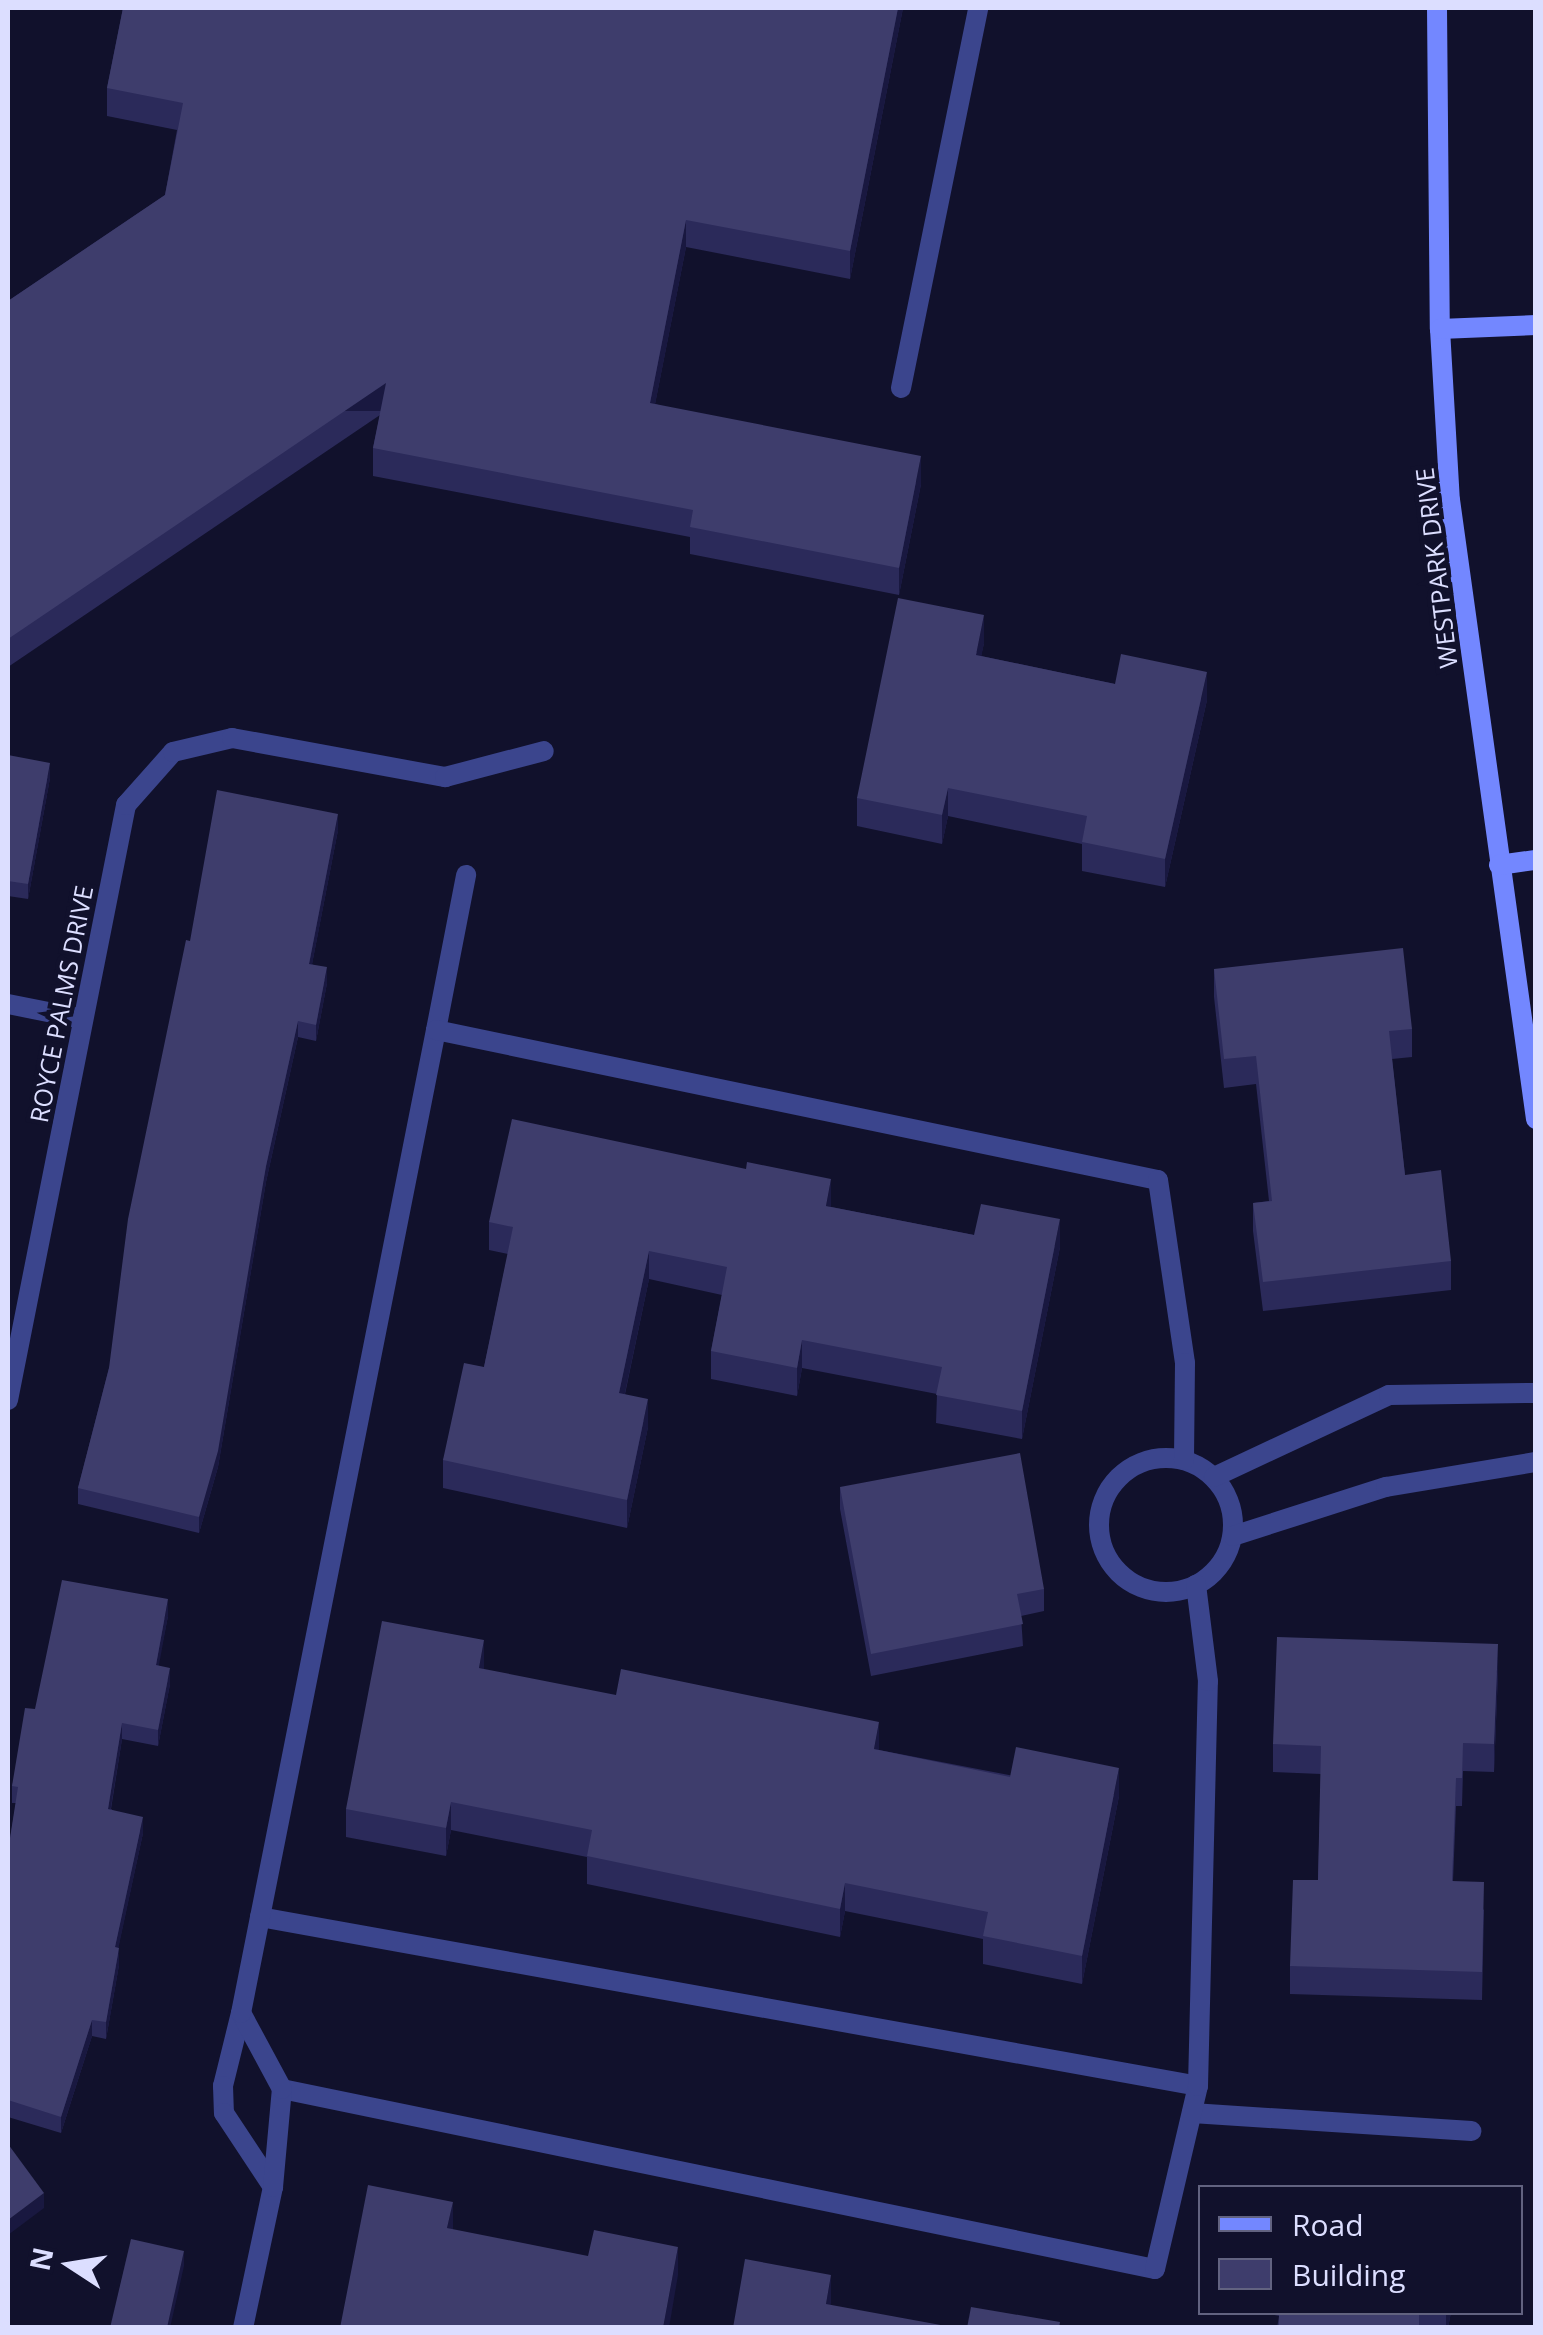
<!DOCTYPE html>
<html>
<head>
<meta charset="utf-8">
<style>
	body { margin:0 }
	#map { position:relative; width:1543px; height:2335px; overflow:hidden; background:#11112c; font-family:"Open Sans",sans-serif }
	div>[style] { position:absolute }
	.lane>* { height:20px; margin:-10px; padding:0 10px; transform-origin:10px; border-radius:10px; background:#3b458d }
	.street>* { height:20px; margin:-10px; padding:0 10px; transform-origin:10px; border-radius:10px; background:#3b458d }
	.street>.ring { margin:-10px; padding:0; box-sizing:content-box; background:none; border:20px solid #3b458d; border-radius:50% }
	.secondary>* { height:20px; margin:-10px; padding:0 10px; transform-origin:10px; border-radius:10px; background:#7387ff }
	.wall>* { inset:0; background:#2b2a5a }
	.shaded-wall>* { inset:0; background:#191840; transform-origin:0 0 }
	.building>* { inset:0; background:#3e3d6c; transform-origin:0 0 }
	span { translate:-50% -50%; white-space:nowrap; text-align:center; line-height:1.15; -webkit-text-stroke:9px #11112c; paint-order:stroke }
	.street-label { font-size:25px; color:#dcdeff }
	.frame { position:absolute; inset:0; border:10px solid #dcdeff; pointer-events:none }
	.legend { position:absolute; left:1198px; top:2185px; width:325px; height:130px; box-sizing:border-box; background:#11112c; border:2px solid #626380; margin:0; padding:12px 18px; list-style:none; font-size:30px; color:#dcdeff }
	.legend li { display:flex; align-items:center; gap:20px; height:50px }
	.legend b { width:50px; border:2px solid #626380 }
	.north { position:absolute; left:20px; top:2215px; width:100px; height:100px; -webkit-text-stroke:8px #11112c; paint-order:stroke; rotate:282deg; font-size:28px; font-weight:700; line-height:40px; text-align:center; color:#dcdeff }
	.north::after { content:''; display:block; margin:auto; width:35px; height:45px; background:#dcdeff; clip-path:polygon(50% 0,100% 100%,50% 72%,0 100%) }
</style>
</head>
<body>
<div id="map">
	<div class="lane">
		<div style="left:901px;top:388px;width:388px;rotate:-78.5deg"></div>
		<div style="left:436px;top:1030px;width:158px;rotate:-79deg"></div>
		<div style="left:1192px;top:2113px;width:280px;rotate:3.7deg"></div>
	</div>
	<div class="street">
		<div style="left:8px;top:1004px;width:76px;rotate:11.3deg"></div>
		<div style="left:8px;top:1400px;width:607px;rotate:-78.78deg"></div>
		<div style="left:126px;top:805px;width:71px;rotate:-48.4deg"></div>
		<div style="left:173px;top:752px;width:61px;rotate:-13.3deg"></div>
		<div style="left:232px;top:738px;width:217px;rotate:10.4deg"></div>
		<div style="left:445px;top:777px;width:102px;rotate:-14.7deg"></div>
		<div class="ring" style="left:1099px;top:1458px;width:114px;height:114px"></div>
		<div style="left:1214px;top:1477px;width:193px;rotate:-25.1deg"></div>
		<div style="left:1389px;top:1395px;width:147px;rotate:-0.8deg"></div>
		<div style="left:1233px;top:1536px;width:161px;rotate:-17.8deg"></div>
		<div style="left:1386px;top:1487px;width:152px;rotate:-9.5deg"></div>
		<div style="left:260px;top:1917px;width:953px;rotate:10.21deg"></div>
		<div style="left:241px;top:2013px;width:75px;rotate:103.9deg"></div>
		<div style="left:223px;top:2086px;width:27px;rotate:88deg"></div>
		<div style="left:224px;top:2113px;width:89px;rotate:56.5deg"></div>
		<div style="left:282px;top:2089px;width:891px;rotate:11.65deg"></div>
		<div style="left:1155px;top:2269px;width:188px;rotate:-76.8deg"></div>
		<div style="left:1198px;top:2086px;width:405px;rotate:-88.6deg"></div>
		<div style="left:1208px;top:1681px;width:97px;rotate:-97.1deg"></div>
		<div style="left:243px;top:2328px;width:144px;rotate:-78deg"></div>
		<div style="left:273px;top:2187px;width:98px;rotate:-84.8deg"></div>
		<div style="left:282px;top:2089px;width:86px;rotate:-118.3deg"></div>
		<div style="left:241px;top:2013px;width:1002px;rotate:-78.78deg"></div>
		<div style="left:436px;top:1030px;width:737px;rotate:11.74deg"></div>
		<div style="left:1158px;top:1180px;width:185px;rotate:81.6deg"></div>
		<div style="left:1185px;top:1363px;width:97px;rotate:90.6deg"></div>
	</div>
	<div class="secondary">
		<div style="left:1437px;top:8px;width:321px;rotate:89.5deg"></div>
		<div style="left:1440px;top:329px;width:171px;rotate:86.7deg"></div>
		<div style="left:1450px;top:500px;width:625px;rotate:82.09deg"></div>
		<div style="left:1440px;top:329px;width:96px;rotate:-2.4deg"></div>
		<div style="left:1499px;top:865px;width:37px;rotate:-8deg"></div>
	</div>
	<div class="wall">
		<div style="clip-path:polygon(123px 8px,903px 8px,850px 279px,686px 247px,655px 404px,921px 484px,899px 595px,690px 554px,690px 537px,373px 476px,373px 448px,380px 415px,8px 667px,8px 301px,165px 195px,177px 130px,107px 116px,107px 88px)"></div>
		<div style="clip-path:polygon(984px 643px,981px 656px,1115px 684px,1207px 700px,1165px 887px,1082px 871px,1082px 844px,948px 816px,942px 844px,857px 826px,857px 798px)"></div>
		<div style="clip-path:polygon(8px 755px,50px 778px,28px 899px,8px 896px)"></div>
		<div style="clip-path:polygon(338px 830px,312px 964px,327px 983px,316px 1041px,298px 1037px,266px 1182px,218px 1467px,199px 1533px,78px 1504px,78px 1488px,109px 1368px)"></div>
		<div style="clip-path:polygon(1214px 969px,1412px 1029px,1412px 1057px,1392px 1059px,1405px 1175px,1451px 1261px,1451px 1290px,1263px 1311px,1253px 1231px,1253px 1203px,1269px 1201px,1256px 1084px,1224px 1088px,1214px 997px)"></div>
		<div style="clip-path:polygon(831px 1207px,974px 1235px,1060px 1247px,1022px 1439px,936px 1423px,937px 1394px,802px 1368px,797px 1396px,711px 1379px,711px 1351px,722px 1295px,649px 1279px,625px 1394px,648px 1427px,627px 1528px,443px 1488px,443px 1460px,484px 1367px,508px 1254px,489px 1250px,489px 1222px)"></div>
		<div style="clip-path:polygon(840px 1487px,1044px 1589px,1044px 1611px,1021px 1616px,1023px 1646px,871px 1676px,840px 1509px)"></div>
		<div style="clip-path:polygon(168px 1616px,158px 1665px,170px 1684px,158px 1746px,122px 1739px,111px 1809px,143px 1833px,118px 1948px,119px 1965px,106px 2039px,92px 2036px,61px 2133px,8px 2117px,8px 1851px,16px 1803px,12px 1803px,12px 1786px,35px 1709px)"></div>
		<div style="clip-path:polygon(1498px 1672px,1494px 1772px,1463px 1771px,1462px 1806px,1456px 1806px,1453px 1881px,1484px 1910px,1482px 2000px,1290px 1994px,1290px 1966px,1318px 1880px,1321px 1774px,1273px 1772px,1273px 1744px)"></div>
		<div style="clip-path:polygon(879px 1750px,1119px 1796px,1082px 1984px,983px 1964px,983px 1939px,845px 1911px,840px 1937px,587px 1884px,587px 1857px,451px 1830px,446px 1856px,346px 1837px,346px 1809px)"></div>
		<div style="clip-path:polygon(1260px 2312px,1451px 2312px,1448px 2328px,1277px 2328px,1279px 2316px)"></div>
	</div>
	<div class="shaded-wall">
		<div style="clip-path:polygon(898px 8px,903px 8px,850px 279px,850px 251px)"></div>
		<div style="clip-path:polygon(686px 220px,686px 247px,650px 430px,650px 403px)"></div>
		<div style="left:386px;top:383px;width:28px;height:457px;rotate:90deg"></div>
		<div style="clip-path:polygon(921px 456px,921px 484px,899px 595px,899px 568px)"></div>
		<div style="clip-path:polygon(984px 615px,984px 643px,976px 683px,976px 655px)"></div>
		<div style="clip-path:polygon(1207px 672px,1207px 700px,1165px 887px,1165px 859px)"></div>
		<div style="clip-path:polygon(50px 763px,50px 778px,28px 899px,28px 884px)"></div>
		<div style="clip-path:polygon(948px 788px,948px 816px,942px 844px,942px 815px)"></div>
		<div style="clip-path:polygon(338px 814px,338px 830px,309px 980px,309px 964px)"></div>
		<div style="clip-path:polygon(327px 967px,327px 983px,316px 1041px,316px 1025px)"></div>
		<div style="clip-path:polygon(298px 1021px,298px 1037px,266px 1182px,218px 1467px,199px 1533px,199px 1517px,266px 1166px)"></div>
		<div style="clip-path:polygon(831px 1179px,831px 1207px,826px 1206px)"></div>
		<div style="clip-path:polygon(1060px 1219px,1060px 1247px,1022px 1439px,1022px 1411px)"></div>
		<div style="clip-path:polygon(649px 1251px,649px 1279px,619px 1421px,619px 1393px)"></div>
		<div style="clip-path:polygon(802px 1340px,802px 1368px,797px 1396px,797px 1368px)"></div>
		<div style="clip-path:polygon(648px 1399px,648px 1427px,627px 1528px,627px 1500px)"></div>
		<div style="clip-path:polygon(168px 1599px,168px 1616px,156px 1681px,156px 1665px)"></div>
		<div style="clip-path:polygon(484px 1640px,484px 1669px,479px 1668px)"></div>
		<div style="clip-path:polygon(1498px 1644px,1498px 1672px,1494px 1772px,1494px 1744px)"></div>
		<div style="clip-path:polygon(170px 1668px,170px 1684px,158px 1746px,158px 1730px)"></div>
		<div style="clip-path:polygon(879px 1722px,879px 1751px,874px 1749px)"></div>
		<div style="clip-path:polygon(122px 1723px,122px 1739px,108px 1825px,108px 1809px)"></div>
		<div style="clip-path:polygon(1119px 1768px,1119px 1796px,1082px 1984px,1082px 1956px)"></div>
		<div style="clip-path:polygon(451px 1802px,451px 1830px,446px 1856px,446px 1828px)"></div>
		<div style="clip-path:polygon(143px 1817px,143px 1833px,115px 1964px,115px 1947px)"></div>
		<div style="clip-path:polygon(845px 1883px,845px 1911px,840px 1937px,840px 1909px)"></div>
		<div style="clip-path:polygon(119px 1948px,119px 1965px,106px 2039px,106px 2022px)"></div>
		<div style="clip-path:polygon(92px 2020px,92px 2036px,61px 2133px,61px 2117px)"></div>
		<div style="clip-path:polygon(44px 2193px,44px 2208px,8px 2235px,8px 2220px)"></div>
		<div style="clip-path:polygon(453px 2202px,453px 2230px,447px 2228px)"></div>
		<div style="clip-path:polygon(678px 2247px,678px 2275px,669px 2328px,663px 2328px)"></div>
		<div style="clip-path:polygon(184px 2251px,184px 2266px,170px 2328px,167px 2328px)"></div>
		<div style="clip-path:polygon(831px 2275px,831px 2303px,827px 2328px,826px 2304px)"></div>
		<div style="clip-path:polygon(1446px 2312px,1451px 2312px,1448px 2328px,1446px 2328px)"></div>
	</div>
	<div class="building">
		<div style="clip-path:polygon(123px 8px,898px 8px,850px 251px,686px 220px,650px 403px,921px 456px,899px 568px,690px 527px,693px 510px,373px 448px,386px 383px,8px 639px,8px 301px,165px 195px,183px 103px,107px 88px)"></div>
		<div style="clip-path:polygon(898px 598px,984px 615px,976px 655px,1115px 684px,1121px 654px,1207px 672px,1165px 859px,1082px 842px,1087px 816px,948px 788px,942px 815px,857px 798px)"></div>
		<div style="clip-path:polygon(8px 755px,50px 763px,28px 884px,8px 881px)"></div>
		<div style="clip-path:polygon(217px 790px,338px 814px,309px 964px,327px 967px,316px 1025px,298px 1021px,266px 1166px,218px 1451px,199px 1517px,78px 1488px,109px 1368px,128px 1219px,186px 940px,190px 941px)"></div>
		<div style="clip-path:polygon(1403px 948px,1412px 1029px,1389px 1031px,1405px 1175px,1441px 1170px,1451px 1261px,1263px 1282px,1253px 1203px,1272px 1201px,1256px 1056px,1224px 1059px,1214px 969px)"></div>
		<div style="clip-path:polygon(512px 1119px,746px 1169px,747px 1162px,831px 1179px,826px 1206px,974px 1235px,981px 1204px,1060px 1219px,1022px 1411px,936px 1395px,942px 1367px,802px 1340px,797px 1368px,711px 1351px,727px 1267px,649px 1251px,619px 1393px,648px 1399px,627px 1500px,443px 1460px,464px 1363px,484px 1367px,513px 1227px,489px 1222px)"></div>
		<div style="clip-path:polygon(1020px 1453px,1044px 1589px,1017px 1594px,1023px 1624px,871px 1654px,840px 1487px)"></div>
		<div style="clip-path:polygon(62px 1580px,168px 1599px,156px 1665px,170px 1668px,158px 1730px,122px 1723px,108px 1809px,143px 1817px,115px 1947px,119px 1948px,106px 2022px,92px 2020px,61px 2117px,8px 2100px,8px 1851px,18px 1787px,12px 1786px,25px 1708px,35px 1709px)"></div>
		<div style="clip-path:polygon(382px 1621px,484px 1640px,479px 1668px,616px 1695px,621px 1669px,879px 1722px,874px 1749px,1010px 1777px,1016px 1747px,1119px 1768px,1082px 1956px,983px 1936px,988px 1912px,845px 1883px,840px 1909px,587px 1856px,592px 1830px,451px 1802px,446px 1828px,346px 1809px)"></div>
		<div style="clip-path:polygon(1277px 1637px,1498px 1644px,1494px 1744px,1463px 1743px,1462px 1778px,1456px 1778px,1452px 1881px,1484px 1882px,1482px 1972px,1290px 1966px,1293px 1880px,1318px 1880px,1321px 1746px,1273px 1744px)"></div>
		<div style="clip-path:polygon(8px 2144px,44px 2193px,8px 2220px)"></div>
		<div style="clip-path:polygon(368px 2185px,453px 2202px,447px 2228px,588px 2256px,594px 2230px,678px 2247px,663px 2328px,340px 2328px)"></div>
		<div style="clip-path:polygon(131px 2239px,184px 2251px,167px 2328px,110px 2328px)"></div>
		<div style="clip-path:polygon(745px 2259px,831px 2275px,826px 2304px,957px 2328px,733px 2328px)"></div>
		<div style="clip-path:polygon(971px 2307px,1060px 2322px,1059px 2328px,967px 2328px)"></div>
		<div style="left:1279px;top:2312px;width:140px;height:16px"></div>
	</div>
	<div class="street-label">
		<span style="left:1436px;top:568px;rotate:-97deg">WESTPARK DRIVE</span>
		<span style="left:61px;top:1004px;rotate:-79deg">ROYCE PALMS DRIVE</span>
	</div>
	<div class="frame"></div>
	<ul class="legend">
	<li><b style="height:12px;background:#7387ff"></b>Road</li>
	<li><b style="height:28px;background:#3e3d6c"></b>Building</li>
	</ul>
	<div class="north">N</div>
</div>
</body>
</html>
